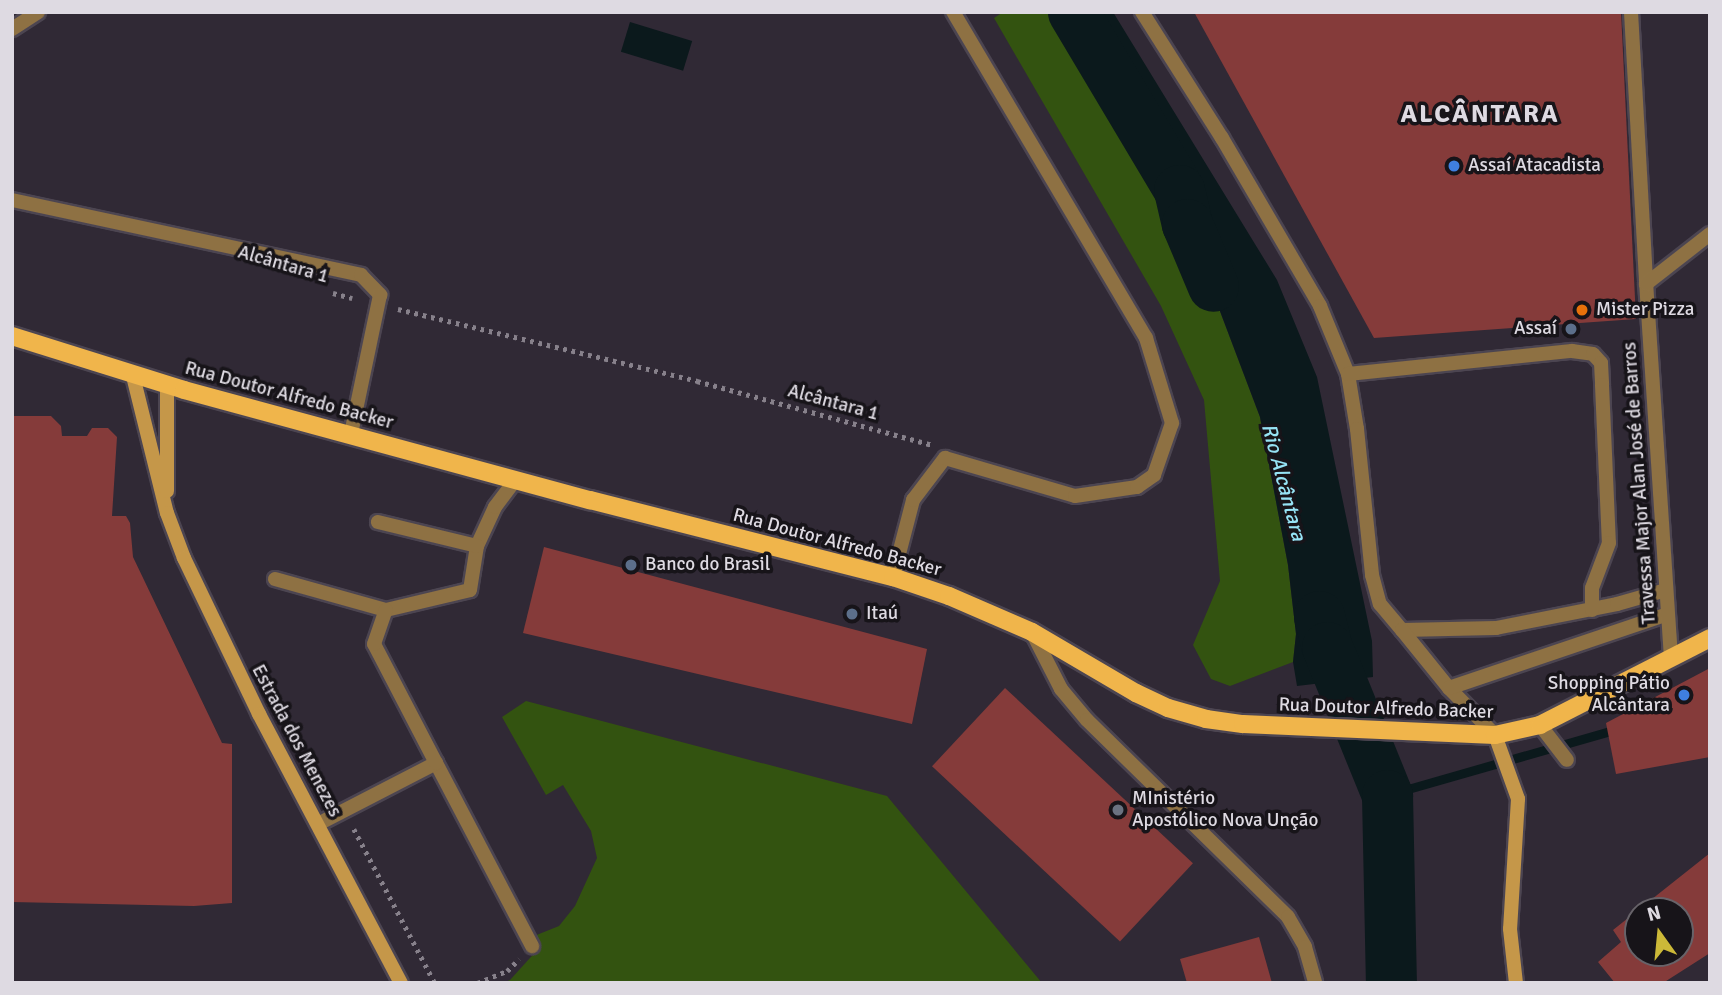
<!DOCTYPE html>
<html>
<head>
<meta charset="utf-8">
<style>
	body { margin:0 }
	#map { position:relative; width:1722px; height:995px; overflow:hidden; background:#302935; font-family:Signika,sans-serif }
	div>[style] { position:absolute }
	.green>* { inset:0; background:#335310 }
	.water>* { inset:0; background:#0b191c; transform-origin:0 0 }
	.stream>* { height:9px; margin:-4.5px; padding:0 4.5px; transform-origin:4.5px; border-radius:4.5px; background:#0b191c }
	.river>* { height:51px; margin:-25.5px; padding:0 25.5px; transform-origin:25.5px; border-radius:25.5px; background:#0b191c }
	.building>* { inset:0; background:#853b3a; transform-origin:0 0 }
	.path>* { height:4.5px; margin-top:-2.25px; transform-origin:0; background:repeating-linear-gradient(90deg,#87818b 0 3.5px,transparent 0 8.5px) }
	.roads { filter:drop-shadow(2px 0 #4c4551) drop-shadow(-2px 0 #4c4551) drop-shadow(0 2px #4c4551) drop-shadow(0 -2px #4c4551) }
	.service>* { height:14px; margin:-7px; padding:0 7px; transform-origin:7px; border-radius:7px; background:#8e7143 }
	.minor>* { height:14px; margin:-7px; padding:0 7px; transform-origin:7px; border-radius:7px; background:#8e7143 }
	.secondary>* { height:14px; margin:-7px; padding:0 7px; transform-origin:7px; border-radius:7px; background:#c59749 }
	.primary>* { height:18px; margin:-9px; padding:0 9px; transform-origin:9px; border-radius:9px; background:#f0b54b }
	.dots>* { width:19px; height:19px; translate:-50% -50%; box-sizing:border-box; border:4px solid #171419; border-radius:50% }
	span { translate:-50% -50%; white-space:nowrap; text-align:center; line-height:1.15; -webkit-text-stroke:7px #171419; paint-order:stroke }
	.poi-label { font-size:19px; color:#dedae2 }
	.left { translate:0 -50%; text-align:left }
	.right { translate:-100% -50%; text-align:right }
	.street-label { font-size:19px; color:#dedae2 }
	.water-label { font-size:21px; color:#96e3f5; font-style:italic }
	.district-label { font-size:26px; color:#dedae2; font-weight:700; letter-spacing:2px }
	.frame { position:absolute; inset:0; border:14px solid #dedae2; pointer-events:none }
	.north { position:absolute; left:1624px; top:897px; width:70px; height:70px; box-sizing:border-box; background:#171419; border:2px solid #676369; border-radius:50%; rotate:345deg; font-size:19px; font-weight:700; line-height:28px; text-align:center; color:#dedae2 }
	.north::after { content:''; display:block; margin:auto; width:24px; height:32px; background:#ccb938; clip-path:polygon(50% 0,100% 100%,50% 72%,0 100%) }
</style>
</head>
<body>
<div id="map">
	<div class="green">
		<div style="clip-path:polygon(1003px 12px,1072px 12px,1187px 224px,1260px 417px,1288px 565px,1296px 634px,1293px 662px,1230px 686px,1211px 679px,1193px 645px,1220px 581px,1204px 400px,1161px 306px,994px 18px)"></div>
		<div style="clip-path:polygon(526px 701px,887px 796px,1042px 983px,503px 983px,510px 980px,539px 948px,534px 936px,559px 926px,575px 906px,597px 858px,591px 831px,563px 785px,546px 795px,502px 717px)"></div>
	</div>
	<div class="water">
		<div style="clip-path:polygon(1073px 12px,1113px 12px,1277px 280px,1317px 377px,1372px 641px,1373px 677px,1297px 686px,1293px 662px,1296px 634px,1288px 565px,1260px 417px,1187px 224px,1179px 190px)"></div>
		<div style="left:630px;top:22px;width:65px;height:31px;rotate:17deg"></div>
	</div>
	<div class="stream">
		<div style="left:1387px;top:795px;width:239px;rotate:-16deg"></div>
	</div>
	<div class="river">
		<div style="left:1073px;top:12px;width:207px;rotate:59.2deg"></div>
		<div style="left:1179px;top:190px;width:35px;rotate:77deg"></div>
		<div style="left:1187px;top:224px;width:67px;rotate:67.2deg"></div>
		<div style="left:1319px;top:616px;width:32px;rotate:76deg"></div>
		<div style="left:1327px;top:647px;width:160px;rotate:67.9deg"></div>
		<div style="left:1387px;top:795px;width:188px;rotate:88.8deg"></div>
	</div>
	<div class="building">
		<div style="clip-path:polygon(1194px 12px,1621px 12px,1636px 319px,1374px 338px)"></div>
		<div style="clip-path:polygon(12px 416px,51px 416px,61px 426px,62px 436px,87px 436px,92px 428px,108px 428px,117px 437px,112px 516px,126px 516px,130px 523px,133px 557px,222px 743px,232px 744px,232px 903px,194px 906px,12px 902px)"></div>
		<div style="clip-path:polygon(544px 547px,927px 649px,912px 724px,523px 633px)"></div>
		<div style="clip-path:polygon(1710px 668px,1710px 757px,1616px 774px,1606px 723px)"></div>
		<div style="left:1005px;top:688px;width:257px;height:107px;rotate:43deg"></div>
		<div style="clip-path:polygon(evenodd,1710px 853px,1710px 953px,1663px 983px,1615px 983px,1598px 962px,1621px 942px,1613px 930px,1710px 853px,1638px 911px,1680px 911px,1680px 953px,1638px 953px,1638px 911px)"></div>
		<div style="clip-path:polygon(1259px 937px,1272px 983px,1187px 983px,1180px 959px)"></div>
	</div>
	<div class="path">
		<div style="left:333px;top:293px;width:20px;rotate:15deg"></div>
		<div style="left:398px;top:309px;width:308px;rotate:13.5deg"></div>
		<div style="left:697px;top:381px;width:244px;rotate:15.2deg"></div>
		<div style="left:354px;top:829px;width:174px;rotate:62.3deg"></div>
		<div style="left:477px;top:983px;width:32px;rotate:-22deg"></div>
		<div style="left:507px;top:971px;width:17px;rotate:-45deg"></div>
	</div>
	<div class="roads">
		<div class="service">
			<div style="left:1142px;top:12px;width:149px;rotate:57.6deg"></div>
			<div style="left:1222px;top:138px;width:194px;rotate:59.7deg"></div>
			<div style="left:1320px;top:306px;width:74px;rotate:67.6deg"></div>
			<div style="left:1348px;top:374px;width:56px;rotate:80.7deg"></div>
			<div style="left:1357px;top:429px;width:147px;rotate:84.1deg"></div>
			<div style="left:1372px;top:575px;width:30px;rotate:75deg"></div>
			<div style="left:1380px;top:604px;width:34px;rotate:50deg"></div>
			<div style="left:1402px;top:630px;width:94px;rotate:-1.2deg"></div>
			<div style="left:1496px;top:628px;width:123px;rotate:-11.2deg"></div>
			<div style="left:1617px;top:604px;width:51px;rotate:-15.9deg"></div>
			<div style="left:1631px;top:12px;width:272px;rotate:86.8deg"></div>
			<div style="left:12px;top:29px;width:31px;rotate:-33deg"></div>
			<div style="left:12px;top:200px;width:357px;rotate:12.1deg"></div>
			<div style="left:361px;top:275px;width:28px;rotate:46deg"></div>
			<div style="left:380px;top:295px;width:142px;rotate:101.8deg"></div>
			<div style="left:1348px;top:374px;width:225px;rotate:-5.9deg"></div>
			<div style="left:1572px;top:351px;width:21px;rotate:8deg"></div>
			<div style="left:1593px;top:354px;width:12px;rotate:48deg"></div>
			<div style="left:1601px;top:363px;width:22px;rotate:87deg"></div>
			<div style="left:1602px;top:385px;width:158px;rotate:87.5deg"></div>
			<div style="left:1609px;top:543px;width:48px;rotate:110.7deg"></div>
			<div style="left:1592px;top:588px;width:22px;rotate:90deg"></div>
			<div style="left:477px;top:546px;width:43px;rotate:-65.2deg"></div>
			<div style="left:495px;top:507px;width:34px;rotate:-53deg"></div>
			<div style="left:893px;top:577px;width:80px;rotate:-75.4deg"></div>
			<div style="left:913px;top:500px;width:53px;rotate:-52.7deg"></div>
			<div style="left:945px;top:458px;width:135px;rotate:16.3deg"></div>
			<div style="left:1075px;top:496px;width:63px;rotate:-8.3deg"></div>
			<div style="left:1137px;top:487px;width:21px;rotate:-35deg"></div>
			<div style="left:1154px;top:475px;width:55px;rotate:-70.9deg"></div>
			<div style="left:1172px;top:423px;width:89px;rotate:-107deg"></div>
			<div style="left:1146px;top:338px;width:379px;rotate:-120.6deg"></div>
			<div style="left:275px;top:579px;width:115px;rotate:15.6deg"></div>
			<div style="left:386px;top:610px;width:86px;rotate:-13.4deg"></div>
			<div style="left:470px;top:590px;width:45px;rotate:-81deg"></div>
			<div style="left:477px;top:546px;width:102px;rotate:-166.4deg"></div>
			<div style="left:1402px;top:630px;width:75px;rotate:51deg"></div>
			<div style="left:1449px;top:688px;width:66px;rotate:45.6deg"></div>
			<div style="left:1449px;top:688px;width:230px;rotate:-18.7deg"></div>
			<div style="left:1540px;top:725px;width:44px;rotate:52.4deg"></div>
			<div style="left:436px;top:763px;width:207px;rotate:62.3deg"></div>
			<div style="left:318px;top:824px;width:133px;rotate:-27.3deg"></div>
			<div style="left:436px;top:763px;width:134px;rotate:-117.5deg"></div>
			<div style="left:374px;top:644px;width:36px;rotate:-71deg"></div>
		</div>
		<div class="minor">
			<div style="left:1032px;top:632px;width:64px;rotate:63deg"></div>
			<div style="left:1061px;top:689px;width:40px;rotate:50deg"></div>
			<div style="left:1087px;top:720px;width:281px;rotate:44.4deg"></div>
			<div style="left:1288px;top:917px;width:34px;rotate:60deg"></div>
			<div style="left:1305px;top:947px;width:37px;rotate:74deg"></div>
			<div style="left:1671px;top:658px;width:375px;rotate:-93.8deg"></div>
			<div style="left:1646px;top:284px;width:81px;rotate:-38deg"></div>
		</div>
		<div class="secondary">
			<div style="left:133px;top:376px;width:141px;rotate:76.1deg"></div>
			<div style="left:167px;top:513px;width:48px;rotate:69.3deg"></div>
			<div style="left:184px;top:558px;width:173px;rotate:64.3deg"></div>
			<div style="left:259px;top:714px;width:304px;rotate:62.2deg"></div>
			<div style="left:167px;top:385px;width:106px;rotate:90deg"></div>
			<div style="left:1495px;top:735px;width:68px;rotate:70.2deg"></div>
			<div style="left:1518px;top:799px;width:130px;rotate:93.5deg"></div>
			<div style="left:1510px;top:929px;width:54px;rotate:83.7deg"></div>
		</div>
		<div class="primary">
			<div style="left:12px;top:336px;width:180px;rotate:17.4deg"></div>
			<div style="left:184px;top:390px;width:421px;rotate:15.2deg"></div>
			<div style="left:590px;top:500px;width:313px;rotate:14.3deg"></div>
			<div style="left:893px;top:577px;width:59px;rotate:18.7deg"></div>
			<div style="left:949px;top:596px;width:90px;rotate:23.4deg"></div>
			<div style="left:1032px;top:632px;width:121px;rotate:30.4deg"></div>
			<div style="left:1136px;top:693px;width:35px;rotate:25deg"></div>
			<div style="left:1168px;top:708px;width:40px;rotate:16deg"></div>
			<div style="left:1206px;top:719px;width:37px;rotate:8deg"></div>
			<div style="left:1243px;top:724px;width:252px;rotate:2.5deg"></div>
			<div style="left:1495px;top:735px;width:46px;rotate:-12.5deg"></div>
			<div style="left:1540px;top:725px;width:191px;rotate:-27.1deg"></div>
		</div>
	</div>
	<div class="dots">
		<div style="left:1454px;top:166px;background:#3f7fe0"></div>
		<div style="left:1582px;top:310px;background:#e8710a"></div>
		<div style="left:1571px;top:329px;background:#5c6f8a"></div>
		<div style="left:631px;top:565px;background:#5c6f8a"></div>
		<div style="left:852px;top:614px;background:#5c6f8a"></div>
		<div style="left:1684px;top:695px;background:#3f7fe0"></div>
		<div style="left:1118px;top:810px;background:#6b7280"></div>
	</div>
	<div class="poi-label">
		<span class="left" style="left:1468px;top:166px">Assaí Atacadista</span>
		<span class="left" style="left:1596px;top:310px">Mister Pizza</span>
		<span class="right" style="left:1557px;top:329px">Assaí</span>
		<span class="left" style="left:645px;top:565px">Banco do Brasil</span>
		<span class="left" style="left:866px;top:614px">Itaú</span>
		<span class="right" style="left:1670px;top:695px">Shopping Pátio<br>Alcântara</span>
		<span class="left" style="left:1132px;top:810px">MInistério<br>Apostólico Nova Unção</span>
	</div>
	<div class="street-label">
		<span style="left:283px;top:265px;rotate:16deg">Alcântara 1</span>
		<span style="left:289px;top:396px;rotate:15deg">Rua Doutor Alfredo Backer</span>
		<span style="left:833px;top:403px;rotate:15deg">Alcântara 1</span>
		<span style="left:1640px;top:483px;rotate:-94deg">Travessa Major Alan José de Barros</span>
		<span style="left:837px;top:543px;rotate:15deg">Rua Doutor Alfredo Backer</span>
		<span style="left:1386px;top:709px;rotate:2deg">Rua Doutor Alfredo Backer</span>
		<span style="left:296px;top:741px;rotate:62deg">Estrada dos Menezes</span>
	</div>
	<div class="water-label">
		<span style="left:1284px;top:482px;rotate:75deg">Rio Alcântara</span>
	</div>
	<div class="district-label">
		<span style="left:1480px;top:115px">ALCÂNTARA</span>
	</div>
	<div class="frame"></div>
	<div class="north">N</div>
</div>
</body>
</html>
